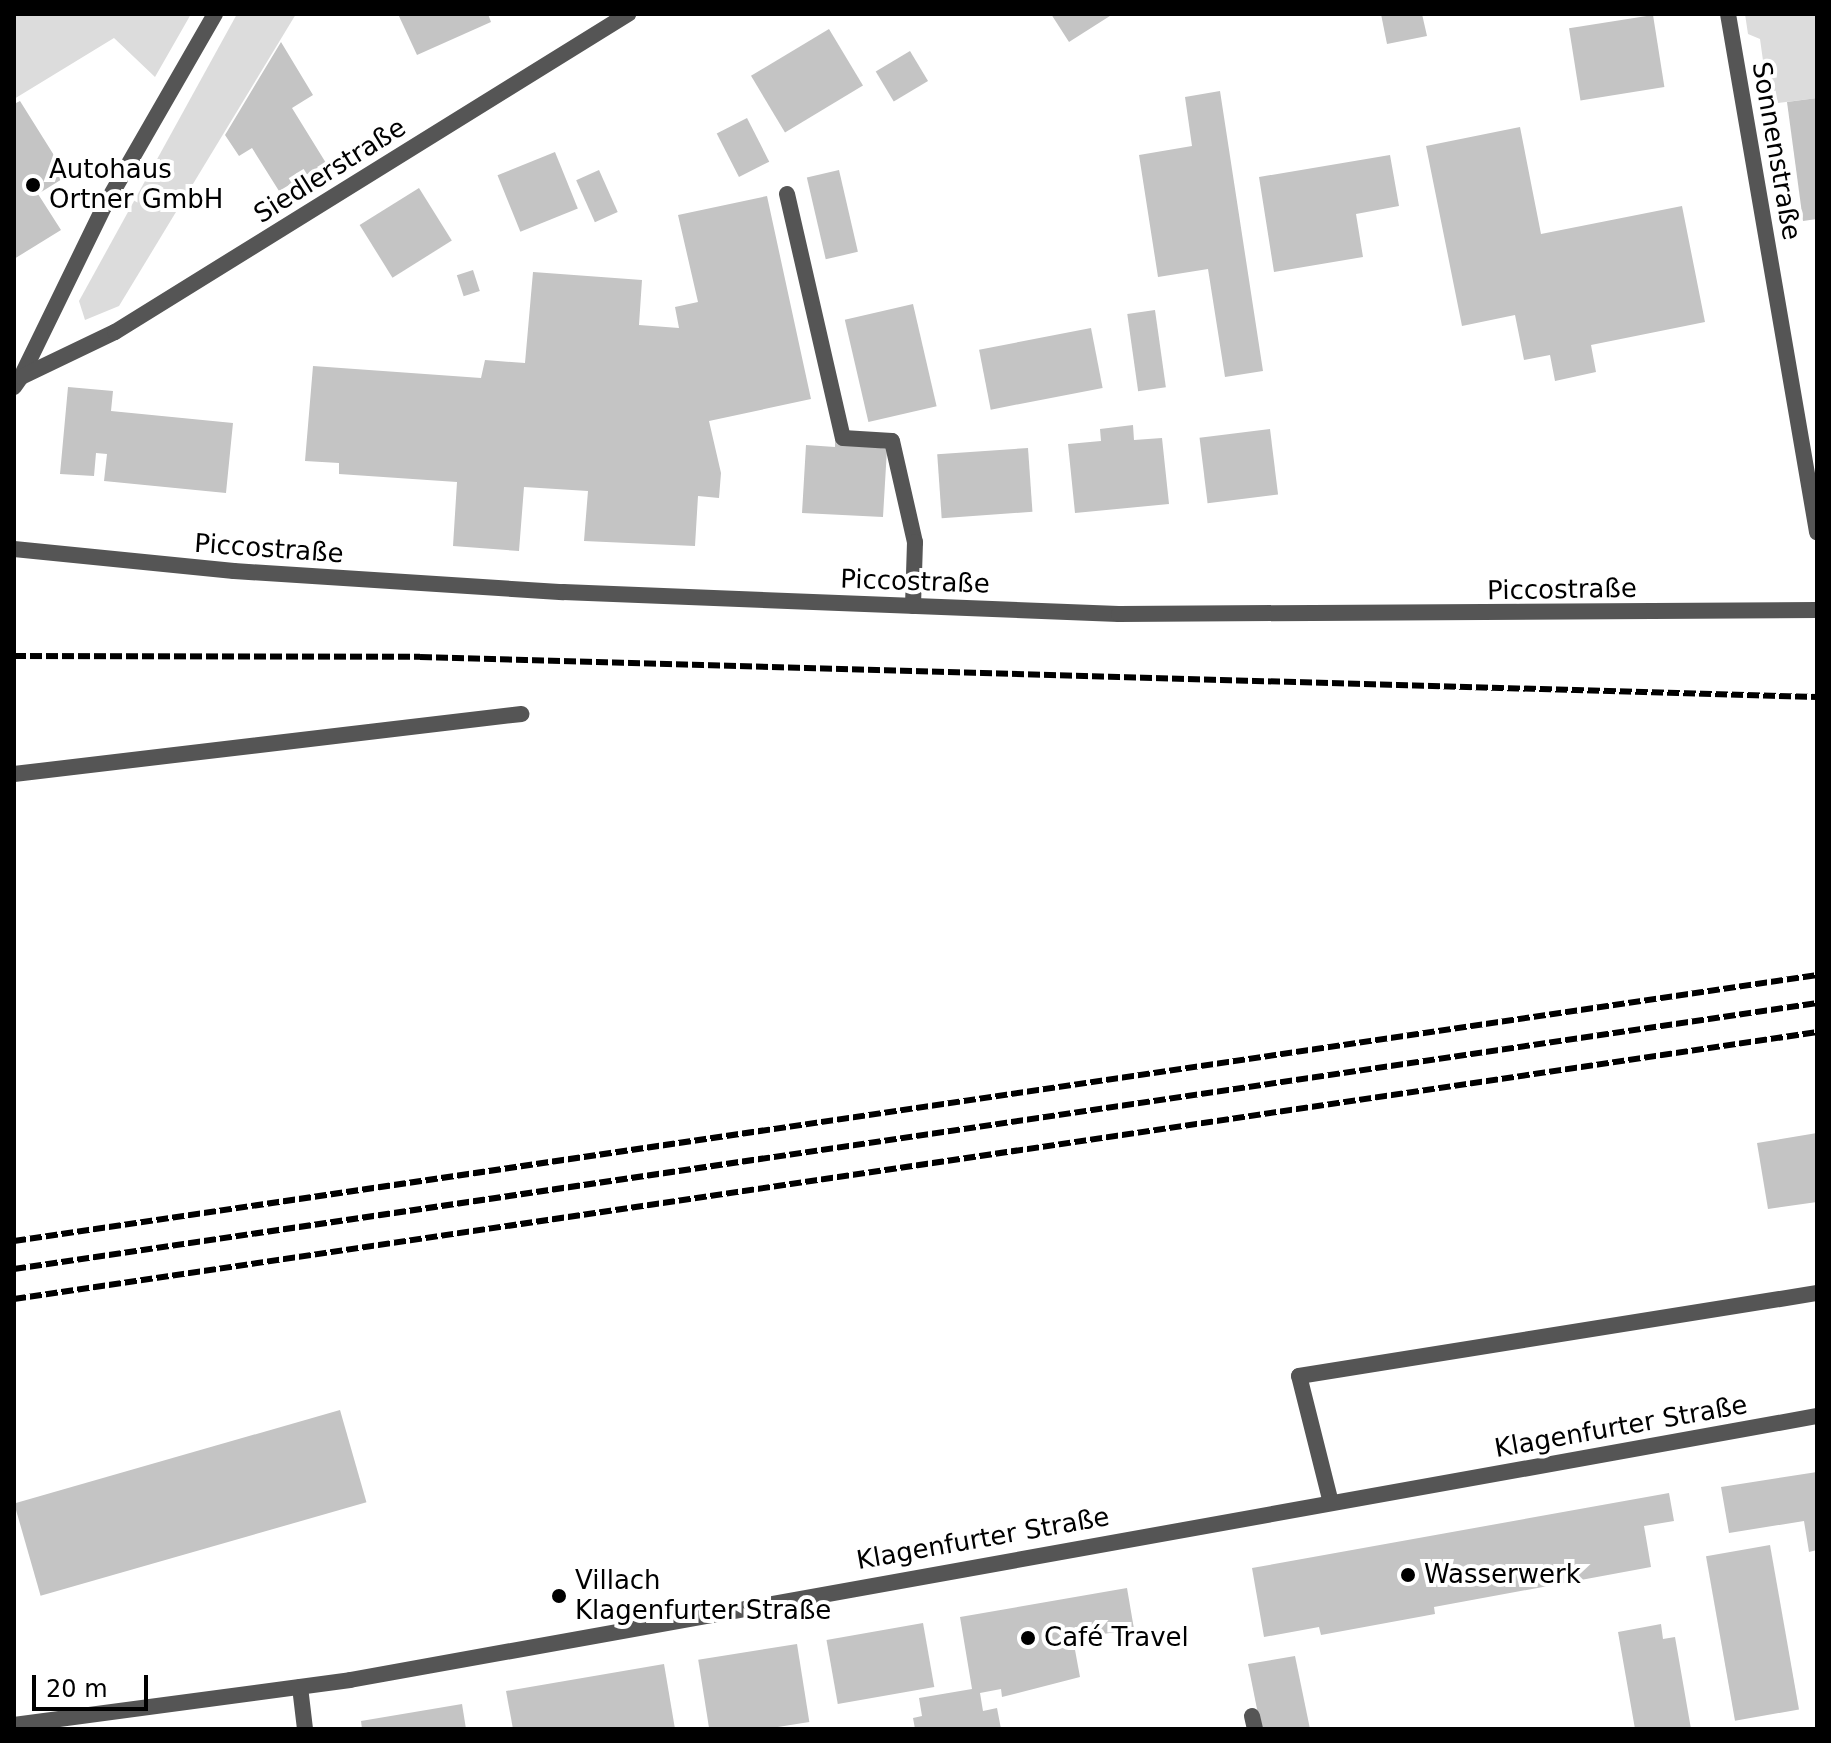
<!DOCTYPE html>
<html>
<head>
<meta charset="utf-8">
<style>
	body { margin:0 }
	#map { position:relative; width:1831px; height:1743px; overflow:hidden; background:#fff; font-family:"DejaVu Sans",sans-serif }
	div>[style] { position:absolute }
	.green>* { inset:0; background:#dcdcdc }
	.building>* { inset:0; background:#c4c4c4; transform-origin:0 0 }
	.service>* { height:16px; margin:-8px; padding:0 8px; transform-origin:8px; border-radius:8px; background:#555 }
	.minor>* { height:16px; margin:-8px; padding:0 8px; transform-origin:8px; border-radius:8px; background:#555 }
	.tertiary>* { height:16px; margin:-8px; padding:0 8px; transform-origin:8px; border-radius:8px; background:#555 }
	.rail>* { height:6px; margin-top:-3px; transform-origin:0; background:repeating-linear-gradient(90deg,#000 0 12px,transparent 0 16px) }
	.dots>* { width:22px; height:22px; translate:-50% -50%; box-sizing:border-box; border:4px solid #fff; border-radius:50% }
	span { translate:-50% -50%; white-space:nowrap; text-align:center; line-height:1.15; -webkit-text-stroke:8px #fff; paint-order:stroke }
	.street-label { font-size:26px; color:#000 }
	.poi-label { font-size:26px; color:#000 }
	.left { translate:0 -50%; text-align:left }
	.frame { position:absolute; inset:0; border:16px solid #000; pointer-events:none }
	.scale { position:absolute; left:32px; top:1675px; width:116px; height:36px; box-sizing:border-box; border:4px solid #000; border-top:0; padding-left:10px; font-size:24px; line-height:28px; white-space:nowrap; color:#000; -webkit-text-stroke:6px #fff; paint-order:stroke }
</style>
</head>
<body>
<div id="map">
	<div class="green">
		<div style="clip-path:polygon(14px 14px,191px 14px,155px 77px,114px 38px,14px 99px)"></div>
		<div style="clip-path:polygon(237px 14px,296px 14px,119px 306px,85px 320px,79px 301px)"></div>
		<div style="clip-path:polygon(1745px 14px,1817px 14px,1817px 98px,1769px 104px,1760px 39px,1748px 34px)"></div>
	</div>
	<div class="building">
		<div style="clip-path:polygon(398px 14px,488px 14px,491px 22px,417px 55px)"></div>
		<div style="clip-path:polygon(1051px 14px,1113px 14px,1069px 42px)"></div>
		<div style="clip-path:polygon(1381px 14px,1422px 14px,1427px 36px,1387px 44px)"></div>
		<div style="left:1653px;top:15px;width:73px;height:85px;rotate:81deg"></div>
		<div style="left:829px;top:29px;width:66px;height:91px;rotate:59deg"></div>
		<div style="clip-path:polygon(281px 42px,313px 95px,292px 108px,326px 163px,279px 191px,252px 148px,239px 156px,225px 135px)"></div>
		<div style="left:910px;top:51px;width:35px;height:40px;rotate:59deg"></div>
		<div style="clip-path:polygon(1220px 91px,1263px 371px,1225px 377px,1208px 269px,1158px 277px,1139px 155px,1192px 146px,1185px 97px)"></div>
		<div style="clip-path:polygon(1817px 98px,1817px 219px,1803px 221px,1787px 102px)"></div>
		<div style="clip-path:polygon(20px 101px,67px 176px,38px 194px,61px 230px,14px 259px,14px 104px)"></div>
		<div style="left:747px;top:118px;width:49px;height:34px;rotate:63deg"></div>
		<div style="clip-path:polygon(1520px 127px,1541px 234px,1682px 206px,1705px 322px,1591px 345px,1596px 372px,1555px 381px,1550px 355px,1524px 360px,1515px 315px,1462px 326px,1426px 146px)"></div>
		<div style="left:555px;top:152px;width:61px;height:62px;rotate:68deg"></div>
		<div style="clip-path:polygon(1390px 155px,1399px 206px,1356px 214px,1363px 257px,1274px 272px,1259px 177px)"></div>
		<div style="left:599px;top:170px;width:46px;height:25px;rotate:66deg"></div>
		<div style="left:839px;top:170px;width:84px;height:33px;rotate:77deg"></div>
		<div style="left:419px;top:188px;width:62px;height:70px;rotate:58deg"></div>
		<div style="clip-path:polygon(767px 196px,811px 399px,709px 421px,721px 473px,719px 498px,698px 496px,695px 546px,584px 541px,588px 491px,524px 487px,519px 551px,453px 546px,457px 482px,339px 474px,339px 463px,305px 461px,313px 366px,481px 378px,485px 360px,525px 363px,533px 272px,642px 280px,639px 325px,679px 328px,675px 307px,698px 302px,678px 215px)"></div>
		<div style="left:473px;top:270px;width:22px;height:17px;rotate:72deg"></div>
		<div style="left:913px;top:304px;width:105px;height:70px;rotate:77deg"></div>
		<div style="left:1155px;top:310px;width:78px;height:28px;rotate:82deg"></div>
		<div style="left:1091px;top:328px;width:61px;height:114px;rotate:79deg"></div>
		<div style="clip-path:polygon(68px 387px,113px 391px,111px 411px,233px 423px,226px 493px,104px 481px,107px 454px,96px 453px,94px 476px,60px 474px)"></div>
		<div style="clip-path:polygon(1133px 425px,1134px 440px,1162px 438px,1169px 504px,1075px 513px,1068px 444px,1101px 441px,1100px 429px)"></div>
		<div style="left:1270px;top:429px;width:66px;height:71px;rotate:83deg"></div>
		<div style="clip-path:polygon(835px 441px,887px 449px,883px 517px,802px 513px,806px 445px,835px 447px)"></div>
		<div style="left:1028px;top:448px;width:64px;height:91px;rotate:86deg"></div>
		<div style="clip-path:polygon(1817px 1133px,1817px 1202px,1768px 1209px,1757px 1143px)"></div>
		<div style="left:340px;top:1410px;width:96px;height:339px;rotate:74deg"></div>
		<div style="clip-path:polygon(1817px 1472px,1817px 1550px,1809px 1552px,1804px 1521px,1729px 1533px,1721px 1487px)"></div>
		<div style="clip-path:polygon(1669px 1493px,1674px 1521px,1644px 1526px,1651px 1567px,1434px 1607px,1435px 1614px,1321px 1635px,1319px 1627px,1264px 1637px,1252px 1568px)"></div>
		<div style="left:1770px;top:1545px;width:167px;height:65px;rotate:80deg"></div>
		<div style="clip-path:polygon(1127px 1588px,1134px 1629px,1073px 1639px,1080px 1677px,1002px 1697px,1001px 1689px,980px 1693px,983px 1711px,997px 1708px,1001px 1729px,915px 1729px,913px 1718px,922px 1716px,919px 1698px,972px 1689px,960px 1617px)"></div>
		<div style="left:923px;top:1623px;width:65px;height:98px;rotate:80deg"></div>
		<div style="clip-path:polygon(1661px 1624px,1663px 1639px,1675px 1637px,1691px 1729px,1635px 1729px,1618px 1632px)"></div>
		<div style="left:797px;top:1644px;width:79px;height:100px;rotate:81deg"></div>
		<div style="clip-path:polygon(1295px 1656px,1310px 1729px,1261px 1729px,1248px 1664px)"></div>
		<div style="clip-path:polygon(664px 1664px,675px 1729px,513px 1729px,506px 1691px)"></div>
		<div style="clip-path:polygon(462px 1704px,466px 1729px,362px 1729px,361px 1721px)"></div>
	</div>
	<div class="service">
		<div style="left:787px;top:194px;width:250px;rotate:77.1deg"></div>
		<div style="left:843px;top:438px;width:49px;rotate:3.5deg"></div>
		<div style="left:892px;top:441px;width:104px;rotate:77.2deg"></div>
		<div style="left:915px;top:542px;width:64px;rotate:91.8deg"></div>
		<div style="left:14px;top:774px;width:511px;rotate:-6.75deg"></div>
		<div style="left:1331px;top:1503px;width:131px;rotate:-104.1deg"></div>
		<div style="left:1299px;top:1376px;width:525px;rotate:-9.1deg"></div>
		<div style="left:1252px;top:1716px;width:13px;rotate:77deg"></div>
	</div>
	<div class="minor">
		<div style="left:1728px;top:14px;width:526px;rotate:80.25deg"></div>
		<div style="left:21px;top:377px;width:189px;rotate:-64deg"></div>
		<div style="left:104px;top:207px;width:223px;rotate:-60.1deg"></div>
		<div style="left:14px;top:387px;width:12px;rotate:-55deg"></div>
		<div style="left:21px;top:377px;width:104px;rotate:-25.6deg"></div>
		<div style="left:115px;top:332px;width:604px;rotate:-31.79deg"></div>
		<div style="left:14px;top:549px;width:221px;rotate:5.7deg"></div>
		<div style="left:234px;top:571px;width:330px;rotate:3.7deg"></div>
		<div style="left:563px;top:592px;width:556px;rotate:2.27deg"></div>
		<div style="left:1119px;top:614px;width:698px;rotate:-0.33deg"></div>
		<div style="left:300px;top:1687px;width:42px;rotate:83.2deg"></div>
	</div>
	<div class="tertiary">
		<div style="left:14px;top:1725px;width:339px;rotate:-7.6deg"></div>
		<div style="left:350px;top:1680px;width:1491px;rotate:-10.2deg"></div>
	</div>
	<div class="rail">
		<div style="left:14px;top:656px;width:406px;rotate:0.1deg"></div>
		<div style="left:420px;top:657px;width:1398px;rotate:1.64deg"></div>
		<div style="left:14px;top:1241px;width:1823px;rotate:-8.39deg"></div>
		<div style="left:14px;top:1269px;width:1823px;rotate:-8.39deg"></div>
		<div style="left:14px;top:1299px;width:1823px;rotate:-8.42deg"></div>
	</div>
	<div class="dots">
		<div style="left:33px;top:185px;background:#000"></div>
		<div style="left:1408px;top:1575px;background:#000"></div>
		<div style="left:559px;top:1596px;background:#000"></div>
		<div style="left:1028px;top:1638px;background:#000"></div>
	</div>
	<div class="street-label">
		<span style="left:1776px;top:151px;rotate:80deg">Sonnenstraße</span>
		<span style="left:330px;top:171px;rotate:-32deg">Siedlerstraße</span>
		<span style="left:269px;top:549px;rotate:4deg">Piccostraße</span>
		<span style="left:915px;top:582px;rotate:2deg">Piccostraße</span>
		<span style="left:1562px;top:590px;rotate:-1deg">Piccostraße</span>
		<span style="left:1621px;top:1427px;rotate:-10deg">Klagenfurter Straße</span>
		<span style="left:983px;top:1539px;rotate:-10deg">Klagenfurter Straße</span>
	</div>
	<div class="poi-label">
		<span class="left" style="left:49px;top:185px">Autohaus<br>Ortner GmbH</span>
		<span class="left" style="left:1424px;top:1575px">Wasserwerk</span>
		<span class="left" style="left:575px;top:1596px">Villach<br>Klagenfurter Straße</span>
		<span class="left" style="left:1044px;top:1638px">Café Travel</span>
	</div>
	<div class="frame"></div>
	<div class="scale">20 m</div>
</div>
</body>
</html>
